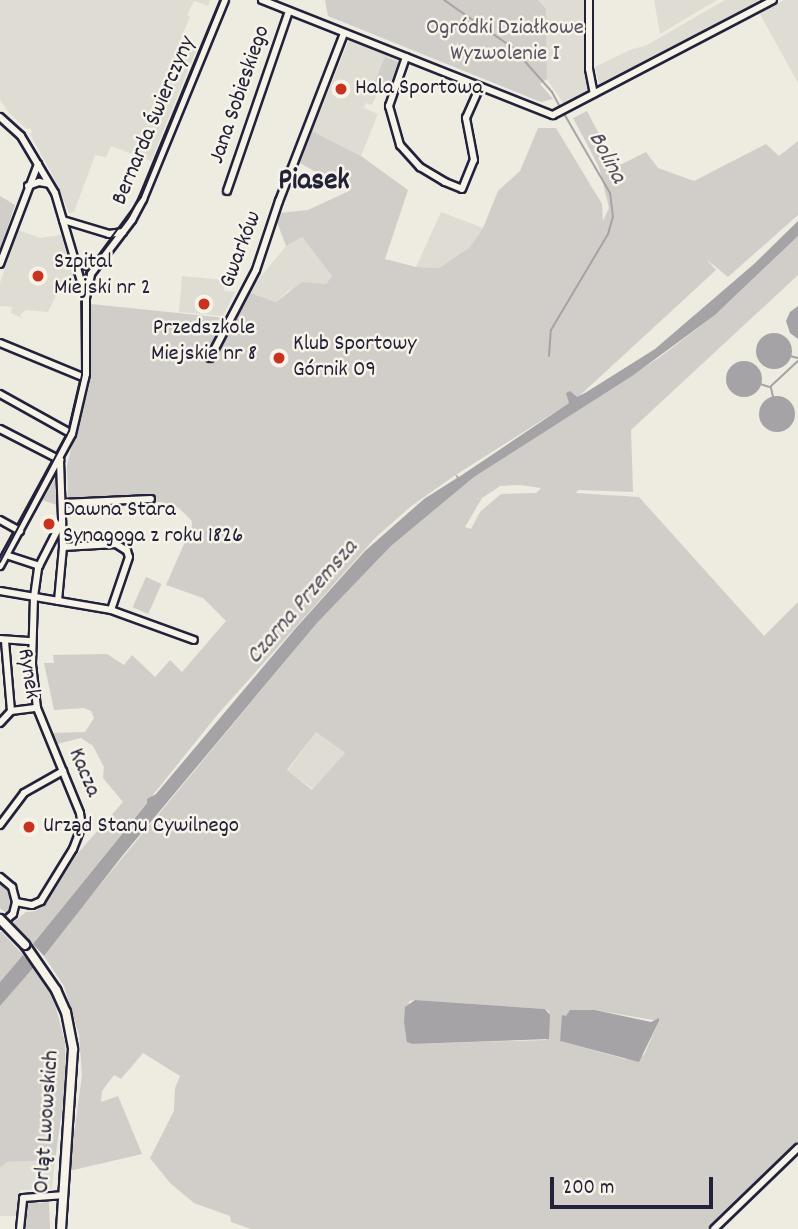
<!DOCTYPE html>
<html>
<head>
<meta charset="utf-8">
<style>
	body { margin:0 }
	#map { position:relative; width:798px; height:1229px; overflow:hidden; background:#eeebe1; font-family:Dekko,sans-serif }
	div>[style] { position:absolute }
	.built>* { inset:0; background:#dfdcd4; transform-origin:0 0 }
	.green>* { inset:0; background:#d1cdc9; transform-origin:0 0 }
	.water>* { inset:0; background:#a6a3a6 }
	.round { border-radius:50% }
	.stream>* { height:2px; margin:-1px; padding:0 1px; transform-origin:1px; border-radius:1px; background:#a6a3a6 }
	.roads { filter:drop-shadow(2px 0 #22223b) drop-shadow(-2px 0 #22223b) drop-shadow(0 2px #22223b) drop-shadow(0 -2px #22223b) }
	.minor>* { height:6px; margin:-3px; padding:0 3px; transform-origin:3px; border-radius:3px; background:#f7f3e8 }
	.major>* { height:8px; margin:-4px; padding:0 4px; transform-origin:4px; border-radius:4px; background:#f7f3e8 }
	.tram>* { height:2px; margin:-1px; padding:0 1px; transform-origin:1px; border-radius:1px; background:#22223b }
	.bridges { filter:drop-shadow(2px 0 #22223b) drop-shadow(-2px 0 #22223b) drop-shadow(0 2px #22223b) drop-shadow(0 -2px #22223b) }
	.major-bridge>* { height:8px; margin:-4px; padding:0 4px; transform-origin:4px; border-radius:4px; background:#f7f3e8 }
	.dots>* { width:19px; height:19px; translate:-50% -50%; box-sizing:border-box; border:4px solid #f7f3e8; border-radius:50% }
	span { translate:-50% -50%; white-space:nowrap; text-align:center; line-height:1.15; -webkit-text-stroke:5px #f7f3e8; paint-order:stroke }
	.park-label { font-size:23px; color:#575566 }
	.poi-label { font-size:23px; color:#22223b }
	.left { translate:0 -50%; text-align:left }
	.street-label { font-size:23px; color:#22223b }
	.water-label { font-size:24px; color:#504f60; font-style:italic }
	.district-label { font-size:30px; color:#22223b; font-weight:700 }
	.scale { position:absolute; left:550px; top:1177px; width:163px; height:32px; box-sizing:border-box; border:4px solid #22223b; border-top:0; padding-left:9px; font-size:21px; line-height:24px; white-space:nowrap; color:#22223b; -webkit-text-stroke:5px #f7f3e8; paint-order:stroke }
</style>
</head>
<body>
<div id="map">
	<div class="built">
		<div style="clip-path:polygon(0 0,210px 0,208px 6px,194px 1px,187px 15px,190px 17px,180px 41px,197px 48px,151px 161px,111px 146px,106px 157px,95px 155px,74px 212px,69px 213px,54px 178px,30px 134px,32px 132px,30px 128px,27px 129px,9px 113px,0 100px)"></div>
		<div style="clip-path:polygon(538px 0,585px 0,588px 93px,564px 104px,547px 79px,546px 10px)"></div>
		<div style="clip-path:polygon(654px 0,717px 0,660px 34px)"></div>
		<div style="clip-path:polygon(725px 0,763px 0,600px 87px,595px 67px,630px 50px,647px 45px)"></div>
		<div style="clip-path:polygon(784px 0,798px 0,798px 83px,760px 14px)"></div>
		<div style="clip-path:polygon(349px 40px,402px 60px,392px 90px,381px 85px,372px 105px,366px 103px,364px 108px,378px 114px,361px 156px,312px 131px)"></div>
		<div style="clip-path:polygon(441px 212px,483px 228px,470px 247px,439px 268px,416px 267px)"></div>
		<div style="clip-path:polygon(18px 230px,40px 238px,61px 235px,76px 283px,61px 285px,48px 312px,26px 310px,20px 315px,22px 318px,11px 313px,12px 307px,0 306px,0 283px)"></div>
		<div style="clip-path:polygon(302px 237px,332px 276px,326px 284px,288px 291px,276px 302px,248px 292px,286px 246px)"></div>
		<div style="clip-path:polygon(182px 276px,225px 280px,224px 291px,235px 292px,223px 316px,179px 312px)"></div>
		<div style="left:316px;top:732px;width:36px;height:48px;rotate:36deg"></div>
		<div style="clip-path:polygon(55px 1160px,52px 1189px,20px 1190px,17px 1216px,0 1216px,0 1168px,7px 1162px)"></div>
	</div>
	<div class="green">
		<div style="clip-path:polygon(325px 0,538px 0,546px 9px,547px 79px,540px 84px,553px 99px,541px 102px,328px 16px)"></div>
		<div style="left:385px;top:57px;width:15px;height:26px;rotate:23deg"></div>
		<div style="clip-path:polygon(587px 111px,616px 167px,646px 152px,658px 168px,694px 181px,766px 144px,779px 156px,798px 141px,798px 215px,728px 277px,706px 259px,716px 270px,577px 398px,454px 476px,410px 507px,376px 537px,218px 714px,33px 944px,13px 923px,26px 912px,36px 911px,50px 896px,78px 853px,123px 802px,103px 778px,104px 767px,93px 746px,81px 738px,57px 744px,52px 733px,85px 732px,94px 718px,91px 711px,84px 708px,54px 710px,44px 663px,54px 663px,53px 655px,107px 654px,124px 665px,132px 655px,155px 677px,170px 660px,182px 672px,226px 621px,203px 598px,166px 585px,192px 526px,192px 521px,179px 508px,160px 502px,68px 507px,67px 465px,90px 375px,91px 304px,226px 318px,235px 323px,248px 292px,276px 302px,302px 282px,326px 284px,332px 276px,302px 237px,286px 246px,277px 222px,280px 213px,308px 210px,349px 191px,300px 163px,312px 131px,361px 156px,408px 190px,385px 259px,416px 267px,439px 268px,470px 247px,483px 228px,498px 191px,520px 171px,538px 128px,556px 128px,602px 204px,603px 221px,609px 208px,599px 167px,573px 118px)"></div>
		<div style="clip-path:polygon(0 196px,15px 205px,0 249px)"></div>
		<div style="clip-path:polygon(evenodd,798px 236px,798px 275px,631px 430px,633px 492px,578px 490px,576px 493px,639px 497px,764px 636px,798px 602px,798px 1142px,707px 1229px,251px 1229px,231px 1222px,230px 1216px,194px 1203px,170px 1183px,150px 1158px,174px 1111px,175px 1088px,180px 1076px,143px 1053px,121px 1079px,114px 1075px,102px 1091px,101px 1102px,118px 1096px,142px 1154px,69px 1171px,82px 1075px,79px 1035px,64px 986px,44px 956px,85px 903px,317px 623px,391px 546px,474px 477px,660px 357px,715px 315px,798px 236px,520px 485px,541px 488px,536px 493px,501px 494px,480px 512px,471px 529px,465px 527px,482px 498px,500px 486px,520px 485px,798px 236px,316px 732px,345px 753px,312px 790px,287px 770px,316px 732px,798px 236px,415px 1000px,545px 1009px,549px 1011px,546px 1040px,412px 1044px,407px 1042px,409px 1001px,415px 1000px,798px 236px,579px 1010px,595px 1010px,659px 1021px,644px 1055px,625px 1059px,560px 1041px,563px 1018px,579px 1010px)"></div>
		<div style="clip-path:polygon(55px 479px,58px 480px,57px 505px,42px 500px)"></div>
		<div style="left:146px;top:577px;width:17px;height:33px;rotate:24deg"></div>
		<div style="clip-path:polygon(0 882px,13px 898px,8px 915px,0 908px)"></div>
		<div style="clip-path:polygon(1px 931px,23px 955px,0 982px,0 932px)"></div>
		<div style="clip-path:polygon(34px 967px,53px 997px,65px 1042px,66px 1083px,55px 1160px,7px 1162px,0 1168px,0 1006px)"></div>
		<div style="clip-path:polygon(38px 1197px,39px 1203px,49px 1202px,50px 1229px,23px 1229px,23px 1205px,26px 1201px)"></div>
	</div>
	<div class="water">
		<div style="clip-path:polygon(798px 221px,798px 236px,715px 315px,632px 376px,474px 477px,391px 546px,317px 623px,123px 855px,44px 956px,33px 944px,147px 803px,147px 799px,156px 794px,295px 629px,365px 551px,424px 499px,457px 478px,455px 474px,459px 477px,569px 403px,566px 393px,570px 391px,577px 397px,585px 393px,655px 349px,754px 264px)"></div>
		<div style="clip-path:polygon(798px 306px,798px 339px,790px 333px,786px 321px,790px 312px)"></div>
		<div class="round" style="left:756px;top:333px;width:36px;height:36px"></div>
		<div class="round" style="left:726px;top:361px;width:36px;height:36px"></div>
		<div class="round" style="left:759px;top:396px;width:36px;height:36px"></div>
		<div style="clip-path:polygon(23px 955px,34px 967px,0 1006px,0 982px)"></div>
		<div style="clip-path:polygon(415px 1000px,545px 1009px,550px 1015px,549px 1039px,412px 1044px,407px 1042px,404px 1022px,405px 1007px)"></div>
		<div style="clip-path:polygon(570px 1010px,595px 1010px,651px 1022px,659px 1018px,659px 1021px,639px 1062px,560px 1041px,562px 1015px,566px 1016px)"></div>
	</div>
	<div class="stream">
		<div style="left:444px;top:0;width:84px;rotate:34.8deg"></div>
		<div style="left:513px;top:48px;width:59px;rotate:48.4deg"></div>
		<div style="left:552px;top:92px;width:17px;rotate:62deg"></div>
		<div style="left:549px;top:356px;width:26px;rotate:-86deg"></div>
		<div style="left:551px;top:330px;width:112px;rotate:-59.3deg"></div>
		<div style="left:608px;top:234px;width:18px;rotate:-74deg"></div>
		<div style="left:613px;top:217px;width:24px;rotate:-97deg"></div>
		<div style="left:610px;top:193px;width:94px;rotate:-120.1deg"></div>
		<div style="left:790px;top:356px;width:8px;rotate:14deg"></div>
		<div style="left:760px;top:384px;width:9px;rotate:18deg"></div>
		<div style="left:770px;top:387px;width:38px;rotate:-43deg"></div>
		<div style="left:771px;top:388px;width:9px;rotate:77deg"></div>
	</div>
	<div class="roads">
		<div class="minor">
			<div style="left:262px;top:0;width:313px;rotate:21.6deg"></div>
			<div style="left:553px;top:115px;width:248px;rotate:-27.6deg"></div>
			<div style="left:589px;top:0;width:69px;rotate:90deg"></div>
			<div style="left:589px;top:69px;width:25px;rotate:79deg"></div>
			<div style="left:406px;top:57px;width:52px;rotate:109.1deg"></div>
			<div style="left:389px;top:106px;width:41px;rotate:74.2deg"></div>
			<div style="left:400px;top:145px;width:30px;rotate:48deg"></div>
			<div style="left:420px;top:167px;width:29px;rotate:31deg"></div>
			<div style="left:445px;top:182px;width:18px;rotate:22deg"></div>
			<div style="left:462px;top:189px;width:31px;rotate:-68deg"></div>
			<div style="left:474px;top:160px;width:43px;rotate:-100.8deg"></div>
			<div style="left:466px;top:118px;width:34px;rotate:-66deg"></div>
			<div style="left:0;top:117px;width:28px;rotate:42deg"></div>
			<div style="left:21px;top:136px;width:66px;rotate:59.2deg"></div>
			<div style="left:55px;top:193px;width:109px;rotate:73.6deg"></div>
			<div style="left:28px;top:186px;width:12px;rotate:-20deg"></div>
			<div style="left:39px;top:182px;width:10px;rotate:11deg"></div>
			<div style="left:227px;top:191px;width:190px;rotate:-71deg"></div>
			<div style="left:63px;top:220px;width:48px;rotate:16.9deg"></div>
			<div style="left:109px;top:234px;width:14px;rotate:-8deg"></div>
			<div style="left:0;top:264px;width:107px;rotate:-69.2deg"></div>
			<div style="left:75px;top:264px;width:21px;rotate:8deg"></div>
			<div style="left:0;top:343px;width:92px;rotate:22.4deg"></div>
			<div style="left:210px;top:358px;width:99px;rotate:-62.4deg"></div>
			<div style="left:256px;top:270px;width:73px;rotate:-71.6deg"></div>
			<div style="left:279px;top:201px;width:180px;rotate:-68.8deg"></div>
			<div style="left:0;top:394px;width:82px;rotate:29.1deg"></div>
			<div style="left:0;top:429px;width:68px;rotate:27.3deg"></div>
			<div style="left:62px;top:503px;width:89px;rotate:-2.6deg"></div>
			<div style="left:0;top:520px;width:23px;rotate:29deg"></div>
			<div style="left:63px;top:547px;width:53px;rotate:-3.2deg"></div>
			<div style="left:116px;top:544px;width:13px;rotate:32deg"></div>
			<div style="left:127px;top:551px;width:6px;rotate:72deg"></div>
			<div style="left:129px;top:557px;width:56px;rotate:108.8deg"></div>
			<div style="left:6px;top:555px;width:35px;rotate:18deg"></div>
			<div style="left:0;top:566px;width:150px;rotate:-61.4deg"></div>
			<div style="left:72px;top:434px;width:62px;rotate:-76.9deg"></div>
			<div style="left:86px;top:374px;width:76px;rotate:-90deg"></div>
			<div style="left:86px;top:298px;width:25px;rotate:-78deg"></div>
			<div style="left:91px;top:274px;width:68px;rotate:-52.8deg"></div>
			<div style="left:132px;top:220px;width:24px;rotate:-62deg"></div>
			<div style="left:143px;top:199px;width:215px;rotate:-67.6deg"></div>
			<div style="left:0;top:591px;width:113px;rotate:9.7deg"></div>
			<div style="left:111px;top:610px;width:88px;rotate:19.9deg"></div>
			<div style="left:58px;top:601px;width:54px;rotate:-84.7deg"></div>
			<div style="left:63px;top:547px;width:87px;rotate:-92deg"></div>
			<div style="left:0;top:639px;width:32px;rotate:4deg"></div>
			<div style="left:5px;top:641px;width:70px;rotate:85.1deg"></div>
			<div style="left:11px;top:711px;width:26px;rotate:-7deg"></div>
			<div style="left:37px;top:708px;width:44px;rotate:-96.5deg"></div>
			<div style="left:32px;top:664px;width:67px;rotate:-88.3deg"></div>
			<div style="left:34px;top:597px;width:29px;rotate:-82deg"></div>
			<div style="left:38px;top:568px;width:53px;rotate:-62.9deg"></div>
			<div style="left:0;top:723px;width:16px;rotate:-47deg"></div>
			<div style="left:0;top:825px;width:40px;rotate:-53deg"></div>
			<div style="left:24px;top:793px;width:45px;rotate:-29.4deg"></div>
			<div style="left:0;top:877px;width:16px;rotate:40deg"></div>
			<div style="left:12px;top:887px;width:16px;rotate:75deg"></div>
			<div style="left:16px;top:902px;width:12px;rotate:104deg"></div>
			<div style="left:13px;top:914px;width:17px;rotate:140deg"></div>
			<div style="left:16px;top:902px;width:16px;rotate:11deg"></div>
			<div style="left:32px;top:905px;width:10px;rotate:-24deg"></div>
			<div style="left:41px;top:901px;width:61px;rotate:-58.4deg"></div>
			<div style="left:73px;top:849px;width:25px;rotate:-69deg"></div>
			<div style="left:82px;top:826px;width:13px;rotate:-99deg"></div>
			<div style="left:80px;top:813px;width:113px;rotate:-112.3deg"></div>
			<div style="left:20px;top:1229px;width:31px;rotate:-84deg"></div>
			<div style="left:23px;top:1198px;width:39px;rotate:-4deg"></div>
			<div style="left:714px;top:1229px;width:117px;rotate:-44deg"></div>
		</div>
		<div class="major">
			<div style="left:25px;top:945px;width:55px;rotate:55.4deg"></div>
			<div style="left:56px;top:990px;width:24px;rotate:66deg"></div>
			<div style="left:66px;top:1012px;width:38px;rotate:79deg"></div>
			<div style="left:73px;top:1049px;width:180px;rotate:93.8deg"></div>
		</div>
	</div>
	<div class="tram">
		<div style="left:0;top:562px;width:148px;rotate:-62.2deg"></div>
		<div style="left:69px;top:431px;width:57px;rotate:-76.9deg"></div>
		<div style="left:82px;top:375px;width:77px;rotate:-90.7deg"></div>
		<div style="left:81px;top:298px;width:26px;rotate:-79deg"></div>
		<div style="left:86px;top:272px;width:93px;rotate:-53.7deg"></div>
		<div style="left:141px;top:197px;width:213px;rotate:-67.9deg"></div>
	</div>
	<div class="bridges">
		<div class="major-bridge">
			<div style="left:0;top:919px;width:36px;rotate:46deg"></div>
		</div>
	</div>
	<div class="dots">
		<div style="left:341px;top:89px;background:#c8321e"></div>
		<div style="left:38px;top:276px;background:#c8321e"></div>
		<div style="left:204px;top:304px;background:#c8321e"></div>
		<div style="left:279px;top:358px;background:#c8321e"></div>
		<div style="left:49px;top:524px;background:#c8321e"></div>
		<div style="left:29px;top:827px;background:#c8321e"></div>
	</div>
	<div class="park-label">
		<span style="left:505px;top:42px">Ogródki Działkowe<br>Wyzwolenie I</span>
	</div>
	<div class="poi-label">
		<span class="left" style="left:355px;top:89px">Hala Sportowa</span>
		<span class="left" style="left:54px;top:276px">Szpital<br>Miejski nr 2</span>
		<span style="left:204px;top:342px">Przedszkole<br>Miejskie nr 8</span>
		<span class="left" style="left:293px;top:358px">Klub Sportowy<br>Górnik 09</span>
		<span class="left" style="left:63px;top:524px">Dawna Stara<br>Synagoga z roku 1826</span>
		<span class="left" style="left:43px;top:827px">Urząd Stanu Cywilnego</span>
	</div>
	<div class="street-label">
		<span style="left:241px;top:95px;rotate:-71deg">Jana Sobieskiego</span>
		<span style="left:155px;top:121px;rotate:-67deg">Bernarda Świerczyny</span>
		<span style="left:242px;top:250px;rotate:-69deg">Gwarków</span>
		<span style="left:27px;top:674px;rotate:81deg">Rynek</span>
		<span style="left:83px;top:773px;rotate:67deg">Kacza</span>
		<span style="left:48px;top:1122px;rotate:-86deg">Orląt Lwowskich</span>
	</div>
	<div class="water-label">
		<span style="left:606px;top:158px;rotate:62deg">Bolina</span>
		<span style="left:303px;top:603px;rotate:-49deg">Czarna Przemsza</span>
	</div>
	<div class="district-label">
		<span style="left:314px;top:183px">Piasek</span>
	</div>
	<div class="scale">200 m</div>
</div>
</body>
</html>
